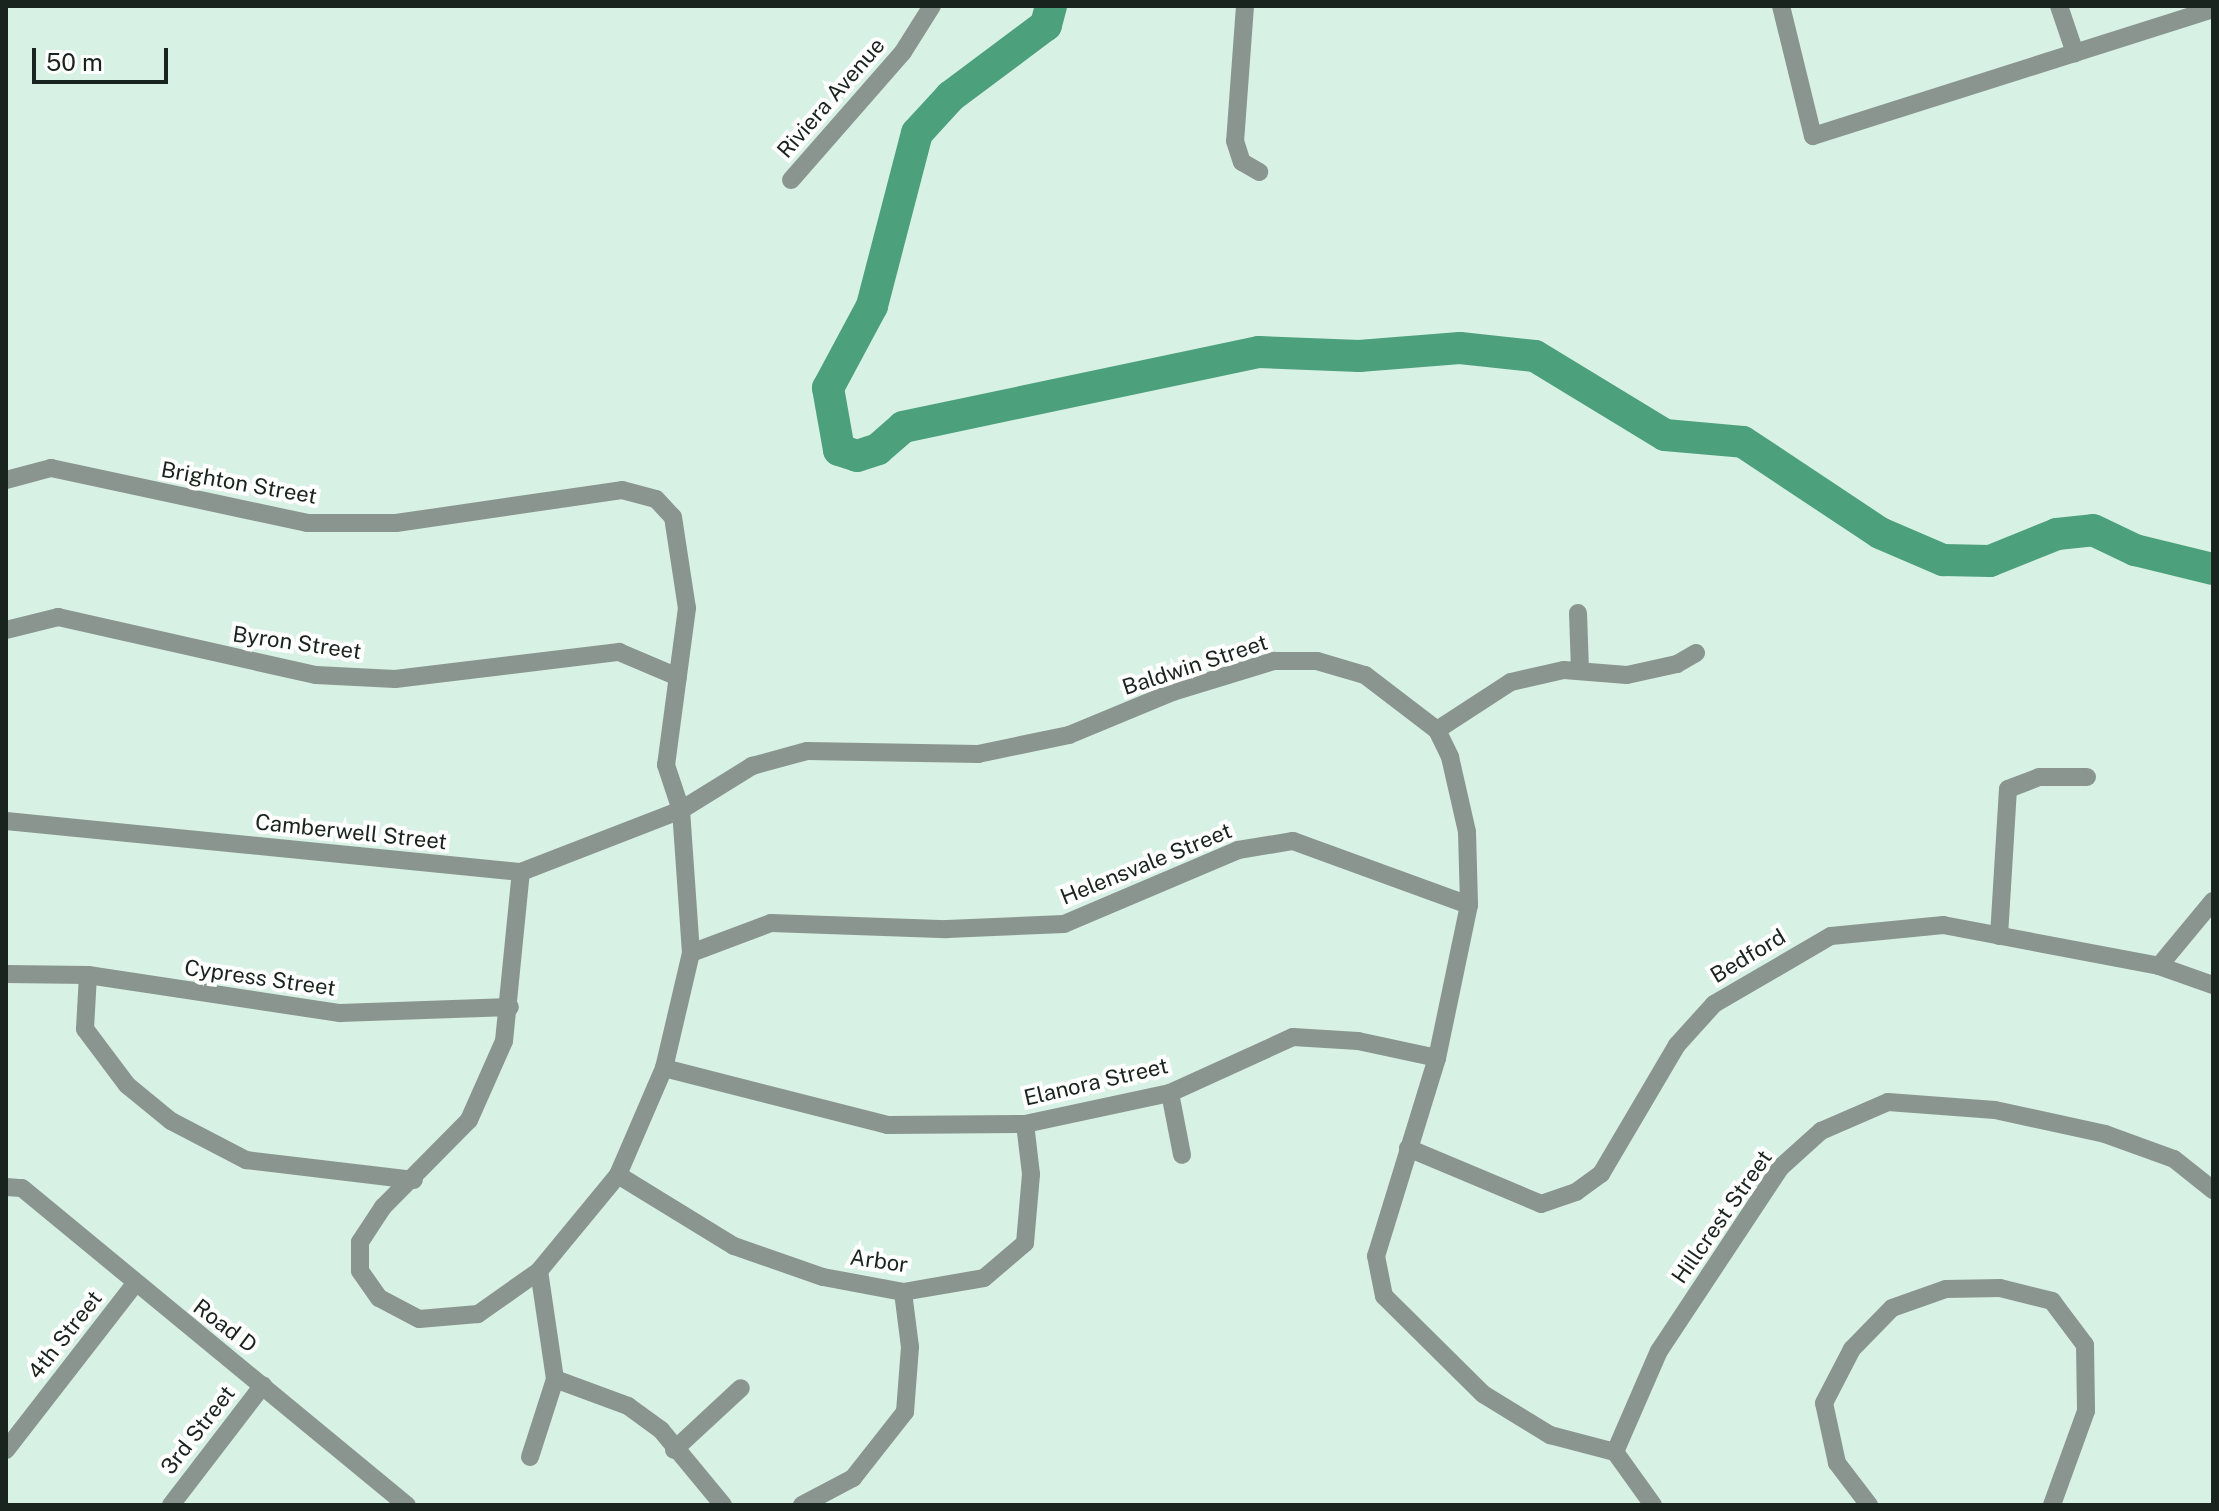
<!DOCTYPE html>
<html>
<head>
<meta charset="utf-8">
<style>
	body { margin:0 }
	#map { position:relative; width:2219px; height:1511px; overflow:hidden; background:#d7f1e4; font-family:"Public Sans",sans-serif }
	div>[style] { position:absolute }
	.river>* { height:32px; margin:-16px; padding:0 16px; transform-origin:16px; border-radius:16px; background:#4ca07c }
	.minor>* { height:18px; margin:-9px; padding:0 9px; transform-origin:9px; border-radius:9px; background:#8a958f }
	span { translate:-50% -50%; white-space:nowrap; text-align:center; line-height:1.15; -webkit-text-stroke:8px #fff; paint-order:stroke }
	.street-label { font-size:22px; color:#1a241f }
	.frame { position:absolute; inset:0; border:8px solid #1a241f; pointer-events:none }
	.scale { position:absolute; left:32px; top:48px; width:136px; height:36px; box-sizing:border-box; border:4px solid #1a241f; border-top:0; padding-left:10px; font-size:24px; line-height:28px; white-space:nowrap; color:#1a241f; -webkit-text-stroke:6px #fff; paint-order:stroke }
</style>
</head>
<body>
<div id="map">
	<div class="river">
		<div style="left:1051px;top:6px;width:20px;rotate:105deg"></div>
		<div style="left:1046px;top:25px;width:119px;rotate:143.2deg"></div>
		<div style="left:951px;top:96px;width:50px;rotate:132.6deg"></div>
		<div style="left:917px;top:133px;width:179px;rotate:104.6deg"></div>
		<div style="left:872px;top:306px;width:93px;rotate:118.2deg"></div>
		<div style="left:828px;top:388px;width:63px;rotate:79.9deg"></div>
		<div style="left:839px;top:450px;width:19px;rotate:18deg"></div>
		<div style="left:857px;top:456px;width:22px;rotate:-18deg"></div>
		<div style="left:878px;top:449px;width:33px;rotate:-41deg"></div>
		<div style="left:903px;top:427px;width:364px;rotate:-11.9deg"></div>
		<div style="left:1259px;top:352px;width:100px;rotate:2.3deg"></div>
		<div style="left:1359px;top:356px;width:101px;rotate:-4.5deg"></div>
		<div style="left:1460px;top:348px;width:75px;rotate:6.1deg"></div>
		<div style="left:1535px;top:356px;width:152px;rotate:31.3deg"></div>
		<div style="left:1665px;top:435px;width:78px;rotate:5.1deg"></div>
		<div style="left:1743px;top:442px;width:164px;rotate:33.6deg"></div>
		<div style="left:1880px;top:533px;width:69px;rotate:23.2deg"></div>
		<div style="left:1943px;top:560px;width:47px;rotate:1.2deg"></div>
		<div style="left:1990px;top:561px;width:72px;rotate:-21.9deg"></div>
		<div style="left:2057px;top:534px;width:36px;rotate:-6deg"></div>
		<div style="left:2093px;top:530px;width:47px;rotate:25.5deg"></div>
		<div style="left:2135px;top:550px;width:80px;rotate:13.7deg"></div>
	</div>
	<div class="minor">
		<div style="left:1245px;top:6px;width:135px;rotate:94.2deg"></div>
		<div style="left:1235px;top:141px;width:22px;rotate:72deg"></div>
		<div style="left:1242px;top:162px;width:20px;rotate:30deg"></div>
		<div style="left:1781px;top:6px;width:134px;rotate:76.2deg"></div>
		<div style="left:1813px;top:136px;width:420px;rotate:-17.6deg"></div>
		<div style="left:2059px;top:6px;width:50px;rotate:71.2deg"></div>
		<div style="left:791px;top:180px;width:170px;rotate:-48.8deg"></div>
		<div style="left:903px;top:52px;width:54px;rotate:-57.8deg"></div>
		<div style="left:6px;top:480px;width:47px;rotate:-14.9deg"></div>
		<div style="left:51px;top:468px;width:262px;rotate:12.1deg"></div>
		<div style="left:307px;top:523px;width:89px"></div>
		<div style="left:396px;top:523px;width:228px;rotate:-8.3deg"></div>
		<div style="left:622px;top:490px;width:35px;rotate:15deg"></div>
		<div style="left:656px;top:499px;width:25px;rotate:47deg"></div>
		<div style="left:673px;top:517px;width:92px;rotate:81.3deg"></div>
		<div style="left:687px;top:608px;width:158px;rotate:97.6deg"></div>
		<div style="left:666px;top:765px;width:47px;rotate:71.6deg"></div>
		<div style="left:681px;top:810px;width:143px;rotate:86deg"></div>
		<div style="left:691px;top:953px;width:118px;rotate:103.2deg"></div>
		<div style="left:664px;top:1068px;width:116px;rotate:113.3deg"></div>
		<div style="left:618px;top:1175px;width:124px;rotate:129.5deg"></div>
		<div style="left:539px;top:1271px;width:75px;rotate:144.8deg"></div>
		<div style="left:478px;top:1314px;width:59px;rotate:175.2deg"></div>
		<div style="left:419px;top:1319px;width:45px;rotate:-152.3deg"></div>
		<div style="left:379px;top:1298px;width:33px;rotate:-125deg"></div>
		<div style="left:360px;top:1271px;width:29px;rotate:-90deg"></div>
		<div style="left:360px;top:1242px;width:42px;rotate:-56.7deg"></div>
		<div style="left:383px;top:1207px;width:122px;rotate:-45.3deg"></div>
		<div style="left:469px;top:1120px;width:86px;rotate:-66.1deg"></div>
		<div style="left:504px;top:1041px;width:170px;rotate:-84.3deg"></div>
		<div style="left:1578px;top:613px;width:58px;rotate:88deg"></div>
		<div style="left:6px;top:630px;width:54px;rotate:-14deg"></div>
		<div style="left:58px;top:617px;width:264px;rotate:12.7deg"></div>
		<div style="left:316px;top:675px;width:79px;rotate:2.9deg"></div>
		<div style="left:395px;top:679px;width:226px;rotate:-6.9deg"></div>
		<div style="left:619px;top:652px;width:64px;rotate:23deg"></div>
		<div style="left:1437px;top:730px;width:88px;rotate:-33deg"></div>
		<div style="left:1511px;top:682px;width:54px;rotate:-12.8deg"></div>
		<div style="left:1564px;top:670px;width:63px;rotate:4.5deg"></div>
		<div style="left:1627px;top:675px;width:51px;rotate:-12.4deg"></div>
		<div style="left:1677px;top:664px;width:22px;rotate:-30deg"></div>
		<div style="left:6px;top:821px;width:518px;rotate:5.66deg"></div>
		<div style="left:521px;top:872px;width:172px;rotate:-21.2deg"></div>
		<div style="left:681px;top:810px;width:84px;rotate:-31.8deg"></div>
		<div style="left:752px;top:766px;width:57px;rotate:-15.3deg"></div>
		<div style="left:807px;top:751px;width:171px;rotate:1deg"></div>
		<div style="left:978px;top:754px;width:93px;rotate:-11.8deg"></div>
		<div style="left:1069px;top:735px;width:113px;rotate:-22.5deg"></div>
		<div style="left:1173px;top:692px;width:106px;rotate:-17.1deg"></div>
		<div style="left:1274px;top:661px;width:43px"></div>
		<div style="left:1317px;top:661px;width:50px;rotate:16.3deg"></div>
		<div style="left:1365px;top:675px;width:91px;rotate:37.4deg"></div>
		<div style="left:1437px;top:730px;width:30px;rotate:64deg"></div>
		<div style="left:1450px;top:757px;width:77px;rotate:77.2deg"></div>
		<div style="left:1467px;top:832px;width:73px;rotate:88.4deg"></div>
		<div style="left:1469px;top:905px;width:156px;rotate:101.8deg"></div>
		<div style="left:1437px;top:1058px;width:207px;rotate:107.1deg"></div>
		<div style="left:1376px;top:1256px;width:41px;rotate:78.7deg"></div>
		<div style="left:1384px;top:1296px;width:139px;rotate:44.7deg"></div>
		<div style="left:1483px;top:1394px;width:79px;rotate:31.5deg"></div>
		<div style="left:1550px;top:1435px;width:67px;rotate:14.7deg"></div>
		<div style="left:1615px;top:1452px;width:65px;rotate:54.4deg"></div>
		<div style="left:1999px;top:936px;width:147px;rotate:-86.5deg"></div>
		<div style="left:2008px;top:789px;width:33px;rotate:-21deg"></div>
		<div style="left:2039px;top:777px;width:48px"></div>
		<div style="left:691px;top:953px;width:85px;rotate:-20.6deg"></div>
		<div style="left:771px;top:923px;width:176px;rotate:2deg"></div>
		<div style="left:947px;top:929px;width:117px;rotate:-2.4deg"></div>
		<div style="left:1064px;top:924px;width:189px;rotate:-23deg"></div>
		<div style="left:1238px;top:850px;width:56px;rotate:-9.3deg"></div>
		<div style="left:1293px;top:841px;width:187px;rotate:20deg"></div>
		<div style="left:2159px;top:966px;width:85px;rotate:-50.3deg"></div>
		<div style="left:6px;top:974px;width:82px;rotate:0.7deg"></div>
		<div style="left:88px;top:975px;width:255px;rotate:8.6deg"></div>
		<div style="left:340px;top:1013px;width:170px;rotate:-2deg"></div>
		<div style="left:88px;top:975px;width:54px;rotate:93.2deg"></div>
		<div style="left:85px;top:1029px;width:70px;rotate:53.1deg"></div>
		<div style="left:127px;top:1085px;width:57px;rotate:39.3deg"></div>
		<div style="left:171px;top:1121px;width:85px;rotate:27.5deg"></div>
		<div style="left:246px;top:1160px;width:169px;rotate:6.8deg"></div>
		<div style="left:664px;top:1068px;width:231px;rotate:14.3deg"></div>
		<div style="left:888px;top:1125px;width:137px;rotate:-0.4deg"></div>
		<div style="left:1025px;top:1124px;width:148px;rotate:-12.1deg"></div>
		<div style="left:1170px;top:1093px;width:135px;rotate:-24.5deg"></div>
		<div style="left:1293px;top:1037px;width:65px;rotate:3.5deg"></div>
		<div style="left:1358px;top:1041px;width:81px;rotate:12.1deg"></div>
		<div style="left:1170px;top:1093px;width:63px;rotate:79deg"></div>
		<div style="left:1408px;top:1148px;width:144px;rotate:22.8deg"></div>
		<div style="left:1541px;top:1204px;width:37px;rotate:-19deg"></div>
		<div style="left:1576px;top:1192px;width:31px;rotate:-36deg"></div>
		<div style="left:1601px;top:1174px;width:150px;rotate:-59.5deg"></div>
		<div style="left:1677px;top:1045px;width:55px;rotate:-47.9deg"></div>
		<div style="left:1714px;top:1004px;width:135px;rotate:-30.2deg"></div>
		<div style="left:1831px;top:936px;width:113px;rotate:-5.6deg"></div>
		<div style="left:1943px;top:925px;width:220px;rotate:10.7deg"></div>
		<div style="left:2159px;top:966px;width:57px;rotate:19.4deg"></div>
		<div style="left:618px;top:1175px;width:136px;rotate:31.5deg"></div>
		<div style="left:734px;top:1246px;width:94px;rotate:19.2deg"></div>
		<div style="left:823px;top:1277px;width:81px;rotate:10.6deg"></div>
		<div style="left:903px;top:1292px;width:82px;rotate:-9.8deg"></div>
		<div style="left:984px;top:1278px;width:54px;rotate:-40.5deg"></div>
		<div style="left:1025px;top:1243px;width:69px;rotate:-85deg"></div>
		<div style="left:1031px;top:1174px;width:50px;rotate:-96.8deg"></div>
		<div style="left:6px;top:1187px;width:16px;rotate:4deg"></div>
		<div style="left:22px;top:1188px;width:499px;rotate:39.5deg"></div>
		<div style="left:555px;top:1379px;width:78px;rotate:20.3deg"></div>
		<div style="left:628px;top:1406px;width:41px;rotate:36deg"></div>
		<div style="left:661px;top:1430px;width:97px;rotate:50.4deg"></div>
		<div style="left:6px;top:1450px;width:207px;rotate:-52.2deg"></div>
		<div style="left:674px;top:1450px;width:91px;rotate:-42.8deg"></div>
		<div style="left:1615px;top:1452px;width:110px;rotate:-66.5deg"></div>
		<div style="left:1659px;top:1351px;width:221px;rotate:-56.5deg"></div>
		<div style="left:1781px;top:1167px;width:54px;rotate:-42deg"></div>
		<div style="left:1821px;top:1131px;width:73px;rotate:-23.4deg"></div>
		<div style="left:1888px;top:1102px;width:107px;rotate:4.3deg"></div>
		<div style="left:1995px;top:1110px;width:113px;rotate:12.3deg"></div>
		<div style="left:2105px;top:1134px;width:73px;rotate:19.9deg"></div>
		<div style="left:2174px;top:1159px;width:50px;rotate:38.5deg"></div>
		<div style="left:530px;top:1457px;width:82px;rotate:-72.2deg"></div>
		<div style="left:555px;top:1379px;width:109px;rotate:-98.4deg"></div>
		<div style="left:171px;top:1505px;width:151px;rotate:-52.5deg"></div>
		<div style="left:802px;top:1505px;width:58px;rotate:-27.9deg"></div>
		<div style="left:853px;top:1478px;width:84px;rotate:-51.8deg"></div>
		<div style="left:905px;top:1412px;width:65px;rotate:-85.6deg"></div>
		<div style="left:910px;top:1347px;width:55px;rotate:-97.3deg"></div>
		<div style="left:1869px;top:1505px;width:53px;rotate:-127.3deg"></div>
		<div style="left:1837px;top:1463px;width:61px;rotate:-102.2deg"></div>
		<div style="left:1824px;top:1403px;width:61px;rotate:-62.6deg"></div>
		<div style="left:1852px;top:1349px;width:57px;rotate:-45.7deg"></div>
		<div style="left:1892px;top:1308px;width:57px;rotate:-19.4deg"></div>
		<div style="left:1946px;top:1289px;width:54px;rotate:-1.1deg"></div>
		<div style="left:2000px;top:1288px;width:54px;rotate:14deg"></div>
		<div style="left:2052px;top:1301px;width:55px;rotate:53.1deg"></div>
		<div style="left:2085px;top:1345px;width:66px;rotate:89.1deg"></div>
		<div style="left:2086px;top:1411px;width:100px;rotate:109.9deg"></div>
	</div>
	<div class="street-label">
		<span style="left:831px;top:98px;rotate:-49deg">Riviera Avenue</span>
		<span style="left:239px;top:483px;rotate:10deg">Brighton Street</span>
		<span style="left:297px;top:643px;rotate:8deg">Byron Street</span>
		<span style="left:1195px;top:665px;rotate:-18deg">Baldwin Street</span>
		<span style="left:351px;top:832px;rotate:6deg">Camberwell Street</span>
		<span style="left:1146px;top:864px;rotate:-22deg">Helensvale Street</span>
		<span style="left:1748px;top:956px;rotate:-31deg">Bedford</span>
		<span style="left:260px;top:978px;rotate:8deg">Cypress Street</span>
		<span style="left:1096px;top:1082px;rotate:-13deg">Elanora Street</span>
		<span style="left:1722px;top:1217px;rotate:-55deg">Hillcrest Street</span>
		<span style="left:879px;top:1261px;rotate:8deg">Arbor</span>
		<span style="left:225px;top:1326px;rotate:37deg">Road D</span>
		<span style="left:65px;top:1335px;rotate:-52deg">4th Street</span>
		<span style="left:198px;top:1430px;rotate:-52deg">3rd Street</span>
	</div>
	<div class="frame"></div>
	<div class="scale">50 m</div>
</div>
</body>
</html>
